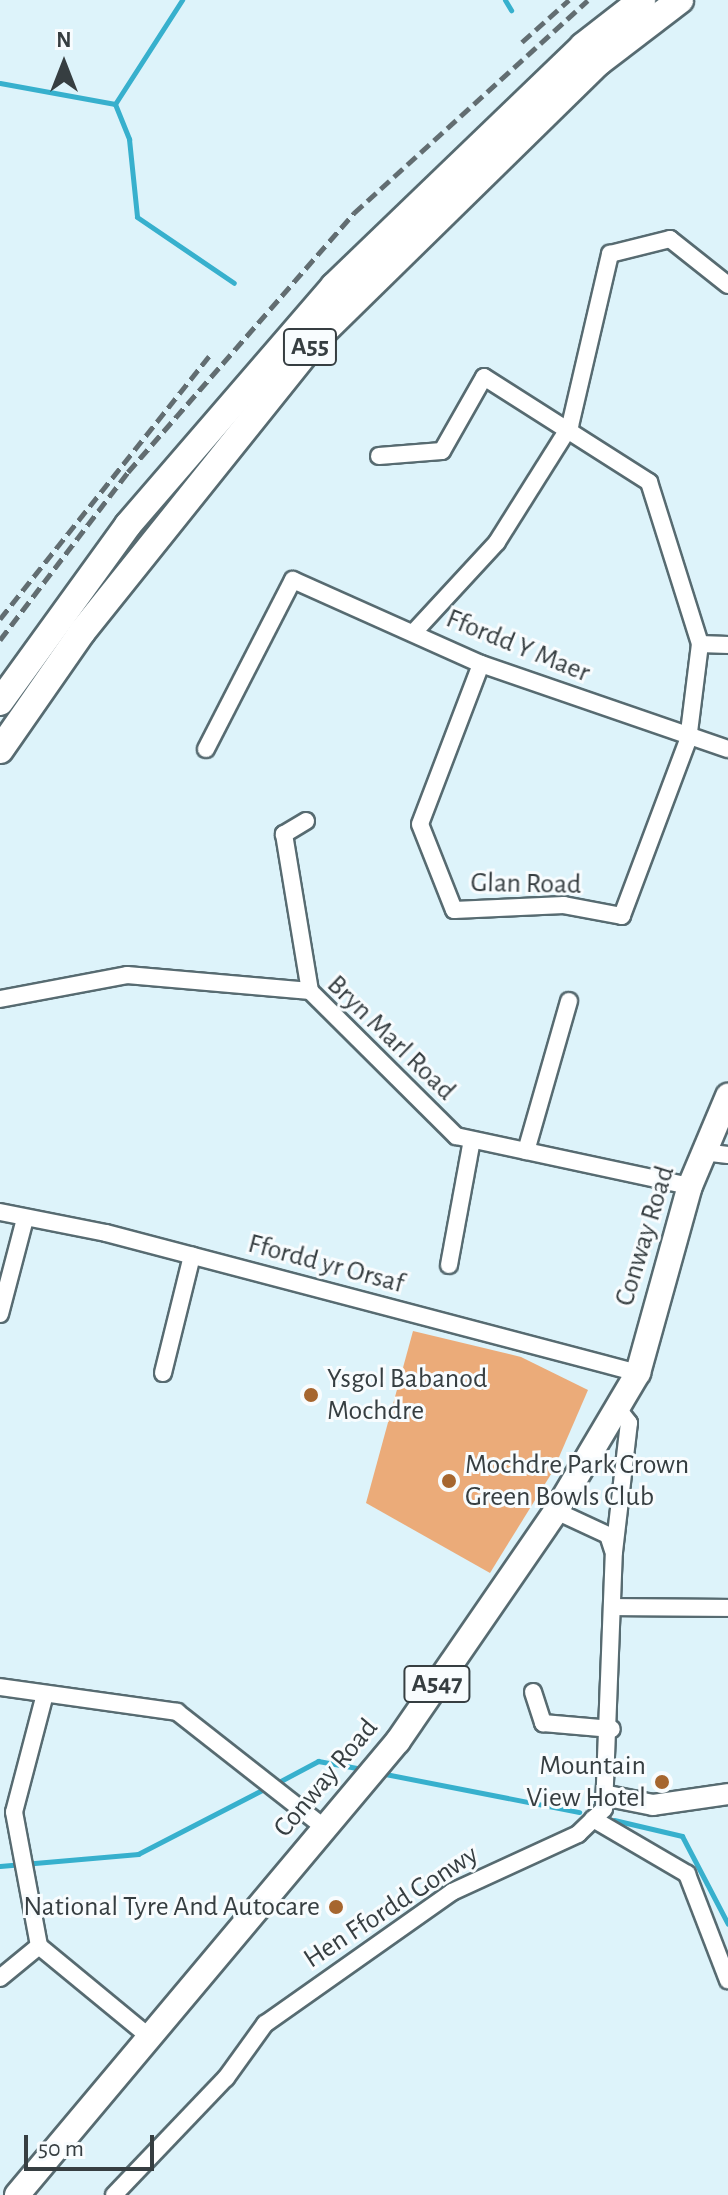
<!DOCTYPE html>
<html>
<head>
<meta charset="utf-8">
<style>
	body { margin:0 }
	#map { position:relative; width:728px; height:2195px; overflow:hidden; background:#ddf3fa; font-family:"Alegreya Sans",sans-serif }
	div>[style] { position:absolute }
	.green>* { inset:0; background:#ebab79 }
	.stream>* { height:5px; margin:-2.5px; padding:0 2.5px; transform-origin:2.5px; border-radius:2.5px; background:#37b0cd }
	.roads { filter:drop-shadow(2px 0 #576b71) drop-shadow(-2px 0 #576b71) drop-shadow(0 2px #576b71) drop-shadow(0 -2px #576b71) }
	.minor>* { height:16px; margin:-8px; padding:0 8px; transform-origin:8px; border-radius:8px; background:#fff }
	.tertiary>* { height:20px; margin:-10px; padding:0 10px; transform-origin:10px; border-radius:10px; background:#fff }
	.primary>* { height:24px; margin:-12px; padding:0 12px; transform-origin:12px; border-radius:12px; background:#fff }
	.trunk>* { height:26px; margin:-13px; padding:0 13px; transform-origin:13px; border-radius:13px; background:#fff }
	.rail>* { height:5px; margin-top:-2.5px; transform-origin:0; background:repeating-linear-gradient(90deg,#626d71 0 12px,transparent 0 18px) }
	.dots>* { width:22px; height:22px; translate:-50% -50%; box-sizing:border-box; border:4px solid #f8fcfe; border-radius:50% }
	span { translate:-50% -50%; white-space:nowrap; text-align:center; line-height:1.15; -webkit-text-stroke:6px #f8fcfe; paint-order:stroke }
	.shield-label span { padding:2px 6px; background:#f8fcfe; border:2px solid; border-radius:6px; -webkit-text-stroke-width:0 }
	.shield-label { font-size:26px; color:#363e41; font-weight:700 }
	.street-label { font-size:28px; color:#363e41 }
	.poi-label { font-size:28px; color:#363e41 }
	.left { translate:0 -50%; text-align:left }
	.right { translate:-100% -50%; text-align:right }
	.north { position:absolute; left:24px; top:24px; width:80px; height:80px; -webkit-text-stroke:6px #f8fcfe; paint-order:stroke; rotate:0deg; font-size:22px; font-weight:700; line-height:32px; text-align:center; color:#363e41 }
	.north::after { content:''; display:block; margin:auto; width:28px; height:36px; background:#363e41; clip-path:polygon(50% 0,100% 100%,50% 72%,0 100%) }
	.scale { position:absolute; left:24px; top:2135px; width:130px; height:36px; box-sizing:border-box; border:4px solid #363e41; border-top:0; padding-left:10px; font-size:24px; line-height:28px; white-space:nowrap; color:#363e41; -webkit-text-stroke:6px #f8fcfe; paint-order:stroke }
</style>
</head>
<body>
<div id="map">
	<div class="green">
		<div style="clip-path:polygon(413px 1331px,521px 1357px,588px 1390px,553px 1471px,490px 1573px,366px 1503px)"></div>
	</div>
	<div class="stream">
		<div style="left:505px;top:0;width:12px;rotate:59deg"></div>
		<div style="left:0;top:83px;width:117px;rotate:10.3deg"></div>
		<div style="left:115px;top:104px;width:124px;rotate:-57.2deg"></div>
		<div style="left:115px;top:104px;width:38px;rotate:68deg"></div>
		<div style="left:129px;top:139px;width:78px;rotate:84.1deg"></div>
		<div style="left:137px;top:217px;width:117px;rotate:34.2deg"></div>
		<div style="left:380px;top:1773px;width:203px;rotate:11.1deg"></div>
		<div style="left:275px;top:1784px;width:49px;rotate:-28.1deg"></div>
		<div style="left:318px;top:1761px;width:45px;rotate:10.3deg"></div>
		<div style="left:614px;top:1820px;width:70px;rotate:13.2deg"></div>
		<div style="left:682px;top:1836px;width:99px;rotate:62.4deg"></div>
		<div style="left:0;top:1866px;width:139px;rotate:-5deg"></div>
		<div style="left:138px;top:1854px;width:144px;rotate:-27.3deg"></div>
	</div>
	<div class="roads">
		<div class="minor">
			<div style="left:379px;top:456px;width:63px;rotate:-4.5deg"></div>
			<div style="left:442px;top:451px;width:85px;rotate:-60.4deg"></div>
			<div style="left:484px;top:377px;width:196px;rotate:32.5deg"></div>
			<div style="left:649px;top:482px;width:170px;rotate:72.5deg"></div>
			<div style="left:700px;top:644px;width:97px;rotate:97.1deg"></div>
			<div style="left:688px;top:740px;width:188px;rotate:110.6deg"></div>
			<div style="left:622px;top:916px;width:59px;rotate:-169.3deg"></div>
			<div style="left:564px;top:905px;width:110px;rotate:177.4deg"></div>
			<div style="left:454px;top:910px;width:92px;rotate:-111.6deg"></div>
			<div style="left:420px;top:824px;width:171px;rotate:-69.1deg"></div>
			<div style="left:415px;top:631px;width:121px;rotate:-47.3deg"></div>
			<div style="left:497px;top:542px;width:137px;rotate:-57.8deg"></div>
			<div style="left:570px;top:426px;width:177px;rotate:-76.9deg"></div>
			<div style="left:610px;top:254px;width:62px;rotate:-14deg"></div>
			<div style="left:670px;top:239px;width:74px;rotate:38.4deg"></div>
			<div style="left:700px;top:644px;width:28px;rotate:2deg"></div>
			<div style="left:206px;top:749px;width:190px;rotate:-62.8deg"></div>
			<div style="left:293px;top:580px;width:206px;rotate:24.1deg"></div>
			<div style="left:481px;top:664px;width:261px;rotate:19deg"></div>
			<div style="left:306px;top:821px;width:26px;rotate:149deg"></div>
			<div style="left:284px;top:834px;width:159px;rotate:80.6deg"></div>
			<div style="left:0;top:999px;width:129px;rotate:-10.7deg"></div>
			<div style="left:127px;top:975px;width:184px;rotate:5deg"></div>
			<div style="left:310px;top:991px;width:206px;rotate:44.8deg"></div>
			<div style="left:456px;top:1136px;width:239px;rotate:12.1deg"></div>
			<div style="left:526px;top:1151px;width:156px;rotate:-74deg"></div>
			<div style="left:703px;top:1152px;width:25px;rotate:7deg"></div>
			<div style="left:0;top:1212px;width:108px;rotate:11.2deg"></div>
			<div style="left:106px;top:1233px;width:550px;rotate:14.74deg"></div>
			<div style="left:449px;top:1265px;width:127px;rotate:-79.6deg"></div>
			<div style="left:0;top:1314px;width:98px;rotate:-75.3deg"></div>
			<div style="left:163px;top:1373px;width:121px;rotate:-76.1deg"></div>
			<div style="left:556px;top:1511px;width:57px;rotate:24.8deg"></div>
			<div style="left:608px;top:1535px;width:16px;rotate:72deg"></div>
			<div style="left:613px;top:1607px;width:115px;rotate:0.5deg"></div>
			<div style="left:0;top:1687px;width:179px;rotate:8deg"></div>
			<div style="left:177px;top:1712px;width:188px;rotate:38.1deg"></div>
			<div style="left:533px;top:1692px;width:33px;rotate:72deg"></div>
			<div style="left:543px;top:1723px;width:69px;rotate:5deg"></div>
			<div style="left:45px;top:1694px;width:122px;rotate:104.7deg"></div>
			<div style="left:14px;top:1812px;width:136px;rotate:79.4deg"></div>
			<div style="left:39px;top:1946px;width:141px;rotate:39.5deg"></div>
			<div style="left:593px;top:1819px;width:109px;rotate:30.3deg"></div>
			<div style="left:687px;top:1874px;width:114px;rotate:68.9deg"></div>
			<div style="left:0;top:1978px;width:50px;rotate:-39.4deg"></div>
			<div style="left:114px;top:2195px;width:162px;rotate:-46.3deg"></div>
			<div style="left:226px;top:2078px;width:67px;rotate:-54.2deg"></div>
			<div style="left:265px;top:2024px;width:229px;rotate:-35.2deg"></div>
			<div style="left:452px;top:1892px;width:139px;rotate:-24.7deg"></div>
			<div style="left:578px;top:1834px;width:36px;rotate:-44deg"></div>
			<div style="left:604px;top:1809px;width:257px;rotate:-87.8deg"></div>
			<div style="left:614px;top:1552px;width:130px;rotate:-83.4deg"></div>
			<div style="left:629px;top:1423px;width:16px;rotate:-128deg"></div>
		</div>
		<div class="tertiary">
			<div style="left:608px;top:1796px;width:46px;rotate:11.3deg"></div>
			<div style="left:653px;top:1805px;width:76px;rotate:-8.3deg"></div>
		</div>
		<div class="primary">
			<div style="left:17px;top:2195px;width:593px;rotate:-50deg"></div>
			<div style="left:398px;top:1741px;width:279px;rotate:-55.5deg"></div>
			<div style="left:556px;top:1511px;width:161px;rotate:-59.3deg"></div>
			<div style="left:638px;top:1373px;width:194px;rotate:-74.5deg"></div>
			<div style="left:690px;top:1186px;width:98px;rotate:-67.1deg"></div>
		</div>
		<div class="trunk">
			<div style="left:0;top:702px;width:218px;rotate:-54.1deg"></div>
			<div style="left:128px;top:525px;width:316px;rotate:-49.2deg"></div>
			<div style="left:334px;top:286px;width:346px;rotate:-43.9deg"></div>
			<div style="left:583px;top:46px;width:75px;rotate:-37.9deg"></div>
			<div style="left:0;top:750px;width:144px;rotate:-55.2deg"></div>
			<div style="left:82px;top:632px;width:382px;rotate:-51.3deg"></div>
			<div style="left:321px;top:334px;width:389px;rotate:-44.4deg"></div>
			<div style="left:599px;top:62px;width:102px;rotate:-37.4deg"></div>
		</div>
	</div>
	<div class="rail">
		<div style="left:522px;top:42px;width:63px;rotate:-41.8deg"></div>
		<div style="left:0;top:619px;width:336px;rotate:-51.5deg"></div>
		<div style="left:0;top:640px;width:211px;rotate:-52.7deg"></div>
		<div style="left:128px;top:472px;width:344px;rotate:-48.9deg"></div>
		<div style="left:354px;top:213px;width:316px;rotate:-42.3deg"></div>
	</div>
	<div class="dots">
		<div style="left:311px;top:1395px;background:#a6662f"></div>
		<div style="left:449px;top:1481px;background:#a6662f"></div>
		<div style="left:662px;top:1782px;background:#a6662f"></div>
		<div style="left:336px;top:1907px;background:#a6662f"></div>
	</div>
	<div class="shield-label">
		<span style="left:310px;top:347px">A55</span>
		<span style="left:437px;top:1684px">A547</span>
	</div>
	<div class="street-label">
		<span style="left:518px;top:646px;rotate:22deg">Ffordd Y Maer</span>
		<span style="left:526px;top:884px;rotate:1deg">Glan Road</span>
		<span style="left:391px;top:1038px;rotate:44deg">Bryn Marl Road</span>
		<span style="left:645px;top:1236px;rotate:-73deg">Conway Road</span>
		<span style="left:326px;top:1264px;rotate:15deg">Ffordd yr Orsaf</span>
		<span style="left:326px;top:1778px;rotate:-50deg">Conway Road</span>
		<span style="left:391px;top:1907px;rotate:-33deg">Hen Ffordd Gonwy</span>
	</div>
	<div class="poi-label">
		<span class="left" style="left:327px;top:1395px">Ysgol Babanod<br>Mochdre</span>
		<span class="left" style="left:465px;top:1481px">Mochdre Park Crown<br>Green Bowls Club</span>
		<span class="right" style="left:646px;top:1782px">Mountain<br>View Hotel</span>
		<span class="right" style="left:320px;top:1907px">National Tyre And Autocare</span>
	</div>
	<div class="north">N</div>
	<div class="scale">50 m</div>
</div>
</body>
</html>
